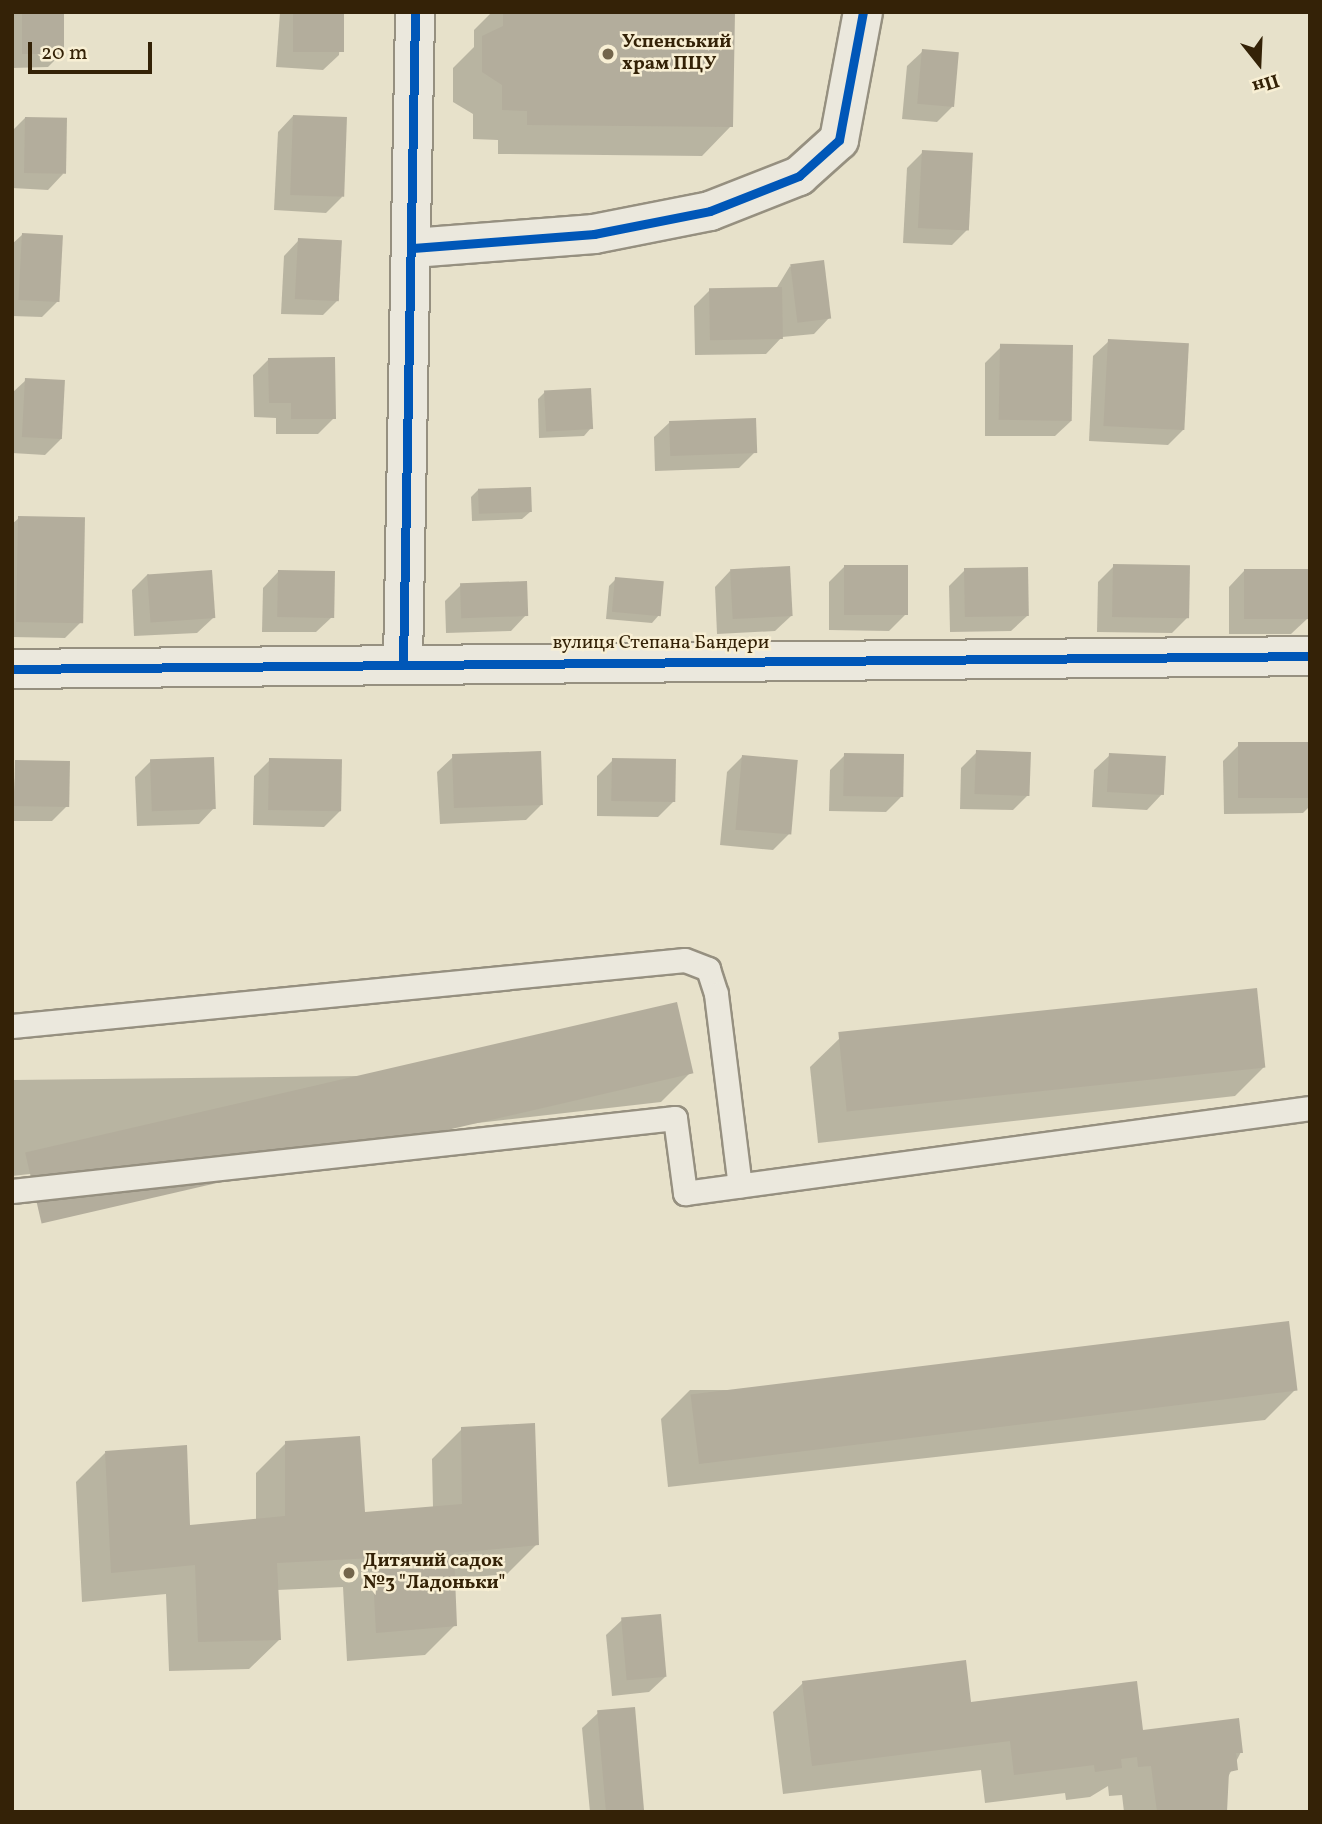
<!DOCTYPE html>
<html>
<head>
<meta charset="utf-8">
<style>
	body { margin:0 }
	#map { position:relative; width:1322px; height:1824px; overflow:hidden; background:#e7e1ca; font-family:Vollkorn,serif }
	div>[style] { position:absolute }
	.shadow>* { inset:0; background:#0003 }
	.building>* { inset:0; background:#b3ad9c; transform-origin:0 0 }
	.roads { filter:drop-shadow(2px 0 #969080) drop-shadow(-2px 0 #969080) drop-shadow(0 2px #969080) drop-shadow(0 -2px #969080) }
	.service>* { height:23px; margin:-11.5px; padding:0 11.5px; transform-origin:11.5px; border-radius:11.5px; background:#ebe8dd }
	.minor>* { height:38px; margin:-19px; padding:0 19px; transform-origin:19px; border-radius:19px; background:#ebe8dd }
	.tertiary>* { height:38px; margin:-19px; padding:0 19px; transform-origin:19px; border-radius:19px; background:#ebe8dd }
	.cycleway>* { height:9px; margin:-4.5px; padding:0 4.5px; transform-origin:4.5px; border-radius:4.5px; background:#0057b8 }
	.dots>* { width:19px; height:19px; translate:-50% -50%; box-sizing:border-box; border:4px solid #f8efd4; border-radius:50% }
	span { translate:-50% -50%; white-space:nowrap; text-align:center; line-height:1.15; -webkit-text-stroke:5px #f8efd4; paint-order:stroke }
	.poi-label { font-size:19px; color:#342207; font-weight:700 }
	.left { translate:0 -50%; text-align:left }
	.street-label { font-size:19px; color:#342207 }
	.frame { position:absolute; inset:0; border:14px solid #342207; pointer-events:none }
	.north { position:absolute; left:1224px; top:28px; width:70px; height:70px; -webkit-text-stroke:5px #f8efd4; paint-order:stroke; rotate:162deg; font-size:19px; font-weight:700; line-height:28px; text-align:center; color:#342207 }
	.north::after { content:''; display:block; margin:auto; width:24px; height:32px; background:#342207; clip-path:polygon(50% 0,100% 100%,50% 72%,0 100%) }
	.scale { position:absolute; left:28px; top:42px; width:124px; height:32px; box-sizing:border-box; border:4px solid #342207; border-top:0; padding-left:9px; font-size:21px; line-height:24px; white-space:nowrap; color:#342207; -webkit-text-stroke:5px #f8efd4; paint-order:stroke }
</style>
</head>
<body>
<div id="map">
	<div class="shadow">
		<div style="clip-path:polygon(12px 12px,62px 12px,63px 52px,48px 67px,12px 68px)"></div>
		<div style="clip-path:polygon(280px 12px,342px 12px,339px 55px,323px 70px,276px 67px)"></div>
		<div style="clip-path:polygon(492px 12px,733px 12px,731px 126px,702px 156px,498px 154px,498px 140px,473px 139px,473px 114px,453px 102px,453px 68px,474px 47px,474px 30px)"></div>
		<div style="clip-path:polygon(923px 51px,952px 107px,937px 122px,902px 119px,907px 66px)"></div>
		<div style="clip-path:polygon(293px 116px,342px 197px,326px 213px,274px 210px,278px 132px)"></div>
		<div style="clip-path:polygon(25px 118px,63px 174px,48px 190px,12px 188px,12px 131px)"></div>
		<div style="clip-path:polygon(923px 152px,967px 230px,952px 245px,903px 243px,907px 168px)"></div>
		<div style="clip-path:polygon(22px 235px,58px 301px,42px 317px,12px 316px,12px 244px)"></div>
		<div style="clip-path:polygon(299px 240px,339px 299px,323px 315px,281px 314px,284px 256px)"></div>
		<div style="clip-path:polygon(790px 266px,829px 318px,814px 334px,782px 337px,766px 354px,695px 355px,694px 306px,710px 290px,776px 289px)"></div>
		<div style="clip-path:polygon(1109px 341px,1184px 429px,1168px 445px,1089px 441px,1093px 356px)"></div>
		<div style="clip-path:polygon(1001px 347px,1071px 421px,1055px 436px,985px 436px,985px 363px)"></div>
		<div style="clip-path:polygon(269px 359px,334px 418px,318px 434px,276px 434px,276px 418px,254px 417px,253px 375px)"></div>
		<div style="clip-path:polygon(26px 380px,61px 439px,45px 455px,12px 453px,12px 393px)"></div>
		<div style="clip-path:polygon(545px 392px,591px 428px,584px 436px,539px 438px,538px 399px)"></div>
		<div style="clip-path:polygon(670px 422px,755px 452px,739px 468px,655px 471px,654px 437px)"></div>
		<div style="clip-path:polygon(479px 489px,530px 512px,522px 519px,472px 521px,471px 497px)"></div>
		<div style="clip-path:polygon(19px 518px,81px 622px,65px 638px,12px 637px,12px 524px)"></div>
		<div style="clip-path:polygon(845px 566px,905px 615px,889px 631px,829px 630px,829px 582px)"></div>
		<div style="clip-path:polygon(1114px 566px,1188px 617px,1172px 633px,1097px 632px,1098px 582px)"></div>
		<div style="clip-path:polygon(965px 570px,1027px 616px,1011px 631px,950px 632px,949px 586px)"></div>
		<div style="clip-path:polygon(730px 571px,791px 616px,775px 631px,717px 634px,715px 587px)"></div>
		<div style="clip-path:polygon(1244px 571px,1307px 619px,1291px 634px,1229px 634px,1229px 587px)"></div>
		<div style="clip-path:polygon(278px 572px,332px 617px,316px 632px,262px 632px,263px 588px)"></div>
		<div style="clip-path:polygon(148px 574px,213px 618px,197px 633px,134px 636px,132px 590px)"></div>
		<div style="clip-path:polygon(616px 579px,659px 615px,652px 623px,606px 619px,609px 586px)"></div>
		<div style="clip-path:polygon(461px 585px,526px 615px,511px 631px,446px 633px,445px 601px)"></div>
		<div style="clip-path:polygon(1310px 744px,1310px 806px,1303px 813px,1224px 814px,1223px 761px,1238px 746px)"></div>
		<div style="clip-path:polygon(977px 752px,1029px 794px,1013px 810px,960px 809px,961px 768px)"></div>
		<div style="clip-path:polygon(845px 755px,902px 796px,886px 812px,829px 811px,830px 770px)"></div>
		<div style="clip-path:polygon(1110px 755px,1162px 794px,1147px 810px,1092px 807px,1094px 770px)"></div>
		<div style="clip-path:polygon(743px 756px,789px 834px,773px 850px,720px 845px,727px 772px)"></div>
		<div style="clip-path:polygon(453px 757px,542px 804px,526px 820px,440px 824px,437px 772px)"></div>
		<div style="clip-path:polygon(270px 760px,340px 811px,324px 827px,253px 825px,254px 776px)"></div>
		<div style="clip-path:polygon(613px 760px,674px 801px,658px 817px,597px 816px,597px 776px)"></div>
		<div style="clip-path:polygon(151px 761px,214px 808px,199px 824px,137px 826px,135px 777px)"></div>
		<div style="clip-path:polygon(16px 762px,67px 806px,52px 821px,12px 821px)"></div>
		<div style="clip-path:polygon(840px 1038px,1265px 1066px,1235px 1096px,818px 1143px,810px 1067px)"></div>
		<div style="clip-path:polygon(691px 1072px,661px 1102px,12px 1176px,12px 1080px)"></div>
		<div style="clip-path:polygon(690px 1390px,1295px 1390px,1265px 1420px,668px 1487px,661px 1419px)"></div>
		<div style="clip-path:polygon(462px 1429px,537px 1544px,507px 1574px,453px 1579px,455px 1625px,425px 1655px,347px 1661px,343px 1587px,277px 1590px,279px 1640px,249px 1669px,169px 1671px,166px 1594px,82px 1602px,76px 1482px,105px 1453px,189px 1526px,256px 1520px,256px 1473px,286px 1443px,363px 1513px,433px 1508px,432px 1459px)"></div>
		<div style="clip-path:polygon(622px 1620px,665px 1677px,649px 1692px,612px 1696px,606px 1635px)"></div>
		<div style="clip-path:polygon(803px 1683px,970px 1704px,1241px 1752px,1227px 1779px,1227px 1812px,1124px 1812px,1122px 1795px,1109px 1796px,1108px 1786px,1090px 1797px,1066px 1800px,1065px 1793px,985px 1803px,981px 1770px,783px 1794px,773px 1712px)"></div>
		<div style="clip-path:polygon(598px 1713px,643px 1812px,590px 1812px,582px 1728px)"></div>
	</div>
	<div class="building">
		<div style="left:22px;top:12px;width:42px;height:42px"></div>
		<div style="left:293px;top:12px;width:51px;height:40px"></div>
		<div style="clip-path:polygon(503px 12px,735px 12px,733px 127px,527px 125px,527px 111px,502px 110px,502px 85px,482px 72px,482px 36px,503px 26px)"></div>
		<div style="left:922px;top:49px;width:37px;height:55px;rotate:5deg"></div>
		<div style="left:293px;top:115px;width:54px;height:80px;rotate:2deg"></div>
		<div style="left:25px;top:117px;width:42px;height:56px;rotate:1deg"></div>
		<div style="left:922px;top:150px;width:51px;height:78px;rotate:3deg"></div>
		<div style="left:22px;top:233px;width:41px;height:67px;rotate:3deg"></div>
		<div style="left:298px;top:238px;width:44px;height:61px;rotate:3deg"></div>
		<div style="left:824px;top:260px;width:59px;height:34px;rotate:83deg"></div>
		<div style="left:782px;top:287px;width:52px;height:73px;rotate:89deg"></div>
		<div style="left:1108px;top:339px;width:81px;height:87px;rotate:3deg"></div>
		<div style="left:1073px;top:345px;width:76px;height:73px;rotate:91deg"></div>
		<div style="clip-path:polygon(335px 357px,336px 419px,291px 419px,291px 403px,269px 403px,268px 358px)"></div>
		<div style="left:25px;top:378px;width:40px;height:59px;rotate:3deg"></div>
		<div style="left:591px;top:388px;width:41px;height:47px;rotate:87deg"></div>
		<div style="left:756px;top:418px;width:35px;height:87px;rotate:88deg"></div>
		<div style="left:531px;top:487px;width:25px;height:53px;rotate:88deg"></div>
		<div style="left:18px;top:516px;width:67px;height:106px;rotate:1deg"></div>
		<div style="left:1113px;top:564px;width:77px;height:53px;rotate:1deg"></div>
		<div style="left:844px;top:565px;width:64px;height:50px"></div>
		<div style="left:790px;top:566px;width:50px;height:60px;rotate:87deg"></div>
		<div style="left:1028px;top:567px;width:49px;height:64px;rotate:89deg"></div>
		<div style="left:1244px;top:569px;width:65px;height:50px"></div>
		<div style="left:212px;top:570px;width:48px;height:65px;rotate:86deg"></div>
		<div style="left:278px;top:570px;width:57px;height:47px;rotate:1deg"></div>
		<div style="left:615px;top:577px;width:49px;height:35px;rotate:5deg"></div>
		<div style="left:527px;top:581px;width:35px;height:67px;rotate:88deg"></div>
		<div style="left:1310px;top:742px;width:56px;height:72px;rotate:90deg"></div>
		<div style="left:976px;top:750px;width:55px;height:44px;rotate:2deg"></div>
		<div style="left:541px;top:751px;width:54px;height:89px;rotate:88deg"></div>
		<div style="left:844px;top:753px;width:60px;height:43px;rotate:1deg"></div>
		<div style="left:1109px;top:753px;width:57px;height:39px;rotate:3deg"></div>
		<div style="left:742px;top:755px;width:56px;height:75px;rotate:5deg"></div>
		<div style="left:214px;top:757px;width:52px;height:64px;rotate:88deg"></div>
		<div style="left:269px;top:758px;width:73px;height:52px;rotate:1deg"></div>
		<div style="left:612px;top:758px;width:64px;height:43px;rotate:1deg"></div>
		<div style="left:15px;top:760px;width:55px;height:46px;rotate:1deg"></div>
		<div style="left:1257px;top:988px;width:80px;height:421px;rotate:84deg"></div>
		<div style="left:677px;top:1002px;width:73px;height:669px;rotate:77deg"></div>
		<div style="left:1289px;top:1321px;width:70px;height:603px;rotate:83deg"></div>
		<div style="clip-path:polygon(535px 1423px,539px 1545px,454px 1553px,457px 1626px,376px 1633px,372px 1558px,277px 1563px,281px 1640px,198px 1642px,195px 1565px,111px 1573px,105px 1451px,187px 1445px,190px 1525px,285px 1516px,285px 1441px,360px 1436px,365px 1512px,462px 1504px,461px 1427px)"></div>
		<div style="left:661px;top:1614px;width:63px;height:40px;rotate:85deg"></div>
		<div style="clip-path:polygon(966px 1660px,971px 1702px,1137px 1681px,1143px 1730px,1239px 1718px,1243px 1753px,1236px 1753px,1238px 1770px,1229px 1772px,1227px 1812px,1157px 1812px,1151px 1766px,1138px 1767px,1137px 1757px,1121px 1759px,1122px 1768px,1095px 1772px,1094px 1765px,1014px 1775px,1010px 1741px,812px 1766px,802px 1681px)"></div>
		<div style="left:635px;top:1707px;width:105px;height:38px;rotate:85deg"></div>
	</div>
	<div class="roads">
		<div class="service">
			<div style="left:12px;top:1026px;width:676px;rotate:-5.6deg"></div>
			<div style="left:685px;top:960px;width:25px;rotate:21deg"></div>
			<div style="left:708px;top:969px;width:26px;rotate:72deg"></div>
			<div style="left:716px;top:994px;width:193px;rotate:82.9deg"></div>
			<div style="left:12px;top:1191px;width:667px;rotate:-6.28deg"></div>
			<div style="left:675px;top:1118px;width:76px;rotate:82.4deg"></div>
			<div style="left:685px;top:1193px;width:631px;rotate:-7.74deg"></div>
		</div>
		<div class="minor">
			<div style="left:413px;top:248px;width:182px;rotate:-4.4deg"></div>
			<div style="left:594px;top:234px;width:118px;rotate:-11.2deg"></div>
			<div style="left:710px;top:211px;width:96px;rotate:-21.5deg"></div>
			<div style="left:799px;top:176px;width:54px;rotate:-42deg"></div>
			<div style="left:839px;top:140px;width:130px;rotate:-79.4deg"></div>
			<div style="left:403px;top:663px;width:651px;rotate:-88.94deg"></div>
		</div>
		<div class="tertiary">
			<div style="left:12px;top:669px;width:1298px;rotate:-0.57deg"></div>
		</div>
	</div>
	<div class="cycleway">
		<div style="left:413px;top:248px;width:182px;rotate:-4.4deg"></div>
		<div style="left:594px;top:234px;width:118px;rotate:-11.2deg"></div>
		<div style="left:710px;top:211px;width:96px;rotate:-21.5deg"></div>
		<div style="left:799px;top:176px;width:54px;rotate:-42deg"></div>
		<div style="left:839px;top:140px;width:130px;rotate:-79.4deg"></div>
		<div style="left:403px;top:663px;width:651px;rotate:-88.94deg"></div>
		<div style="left:12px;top:669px;width:1298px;rotate:-0.57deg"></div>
	</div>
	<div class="dots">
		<div style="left:608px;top:54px;background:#73654b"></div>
		<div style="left:349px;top:1573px;background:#73654b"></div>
	</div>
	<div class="poi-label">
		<span class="left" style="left:622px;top:54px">Успенський<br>храм ПЦУ</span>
		<span class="left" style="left:363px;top:1573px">Дитячий садок<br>№3 "Ладоньки"</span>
	</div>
	<div class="street-label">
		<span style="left:661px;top:644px">вулиця Степана Бандери</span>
	</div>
	<div class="frame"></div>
	<div class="north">Пн</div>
	<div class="scale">20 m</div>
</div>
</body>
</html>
